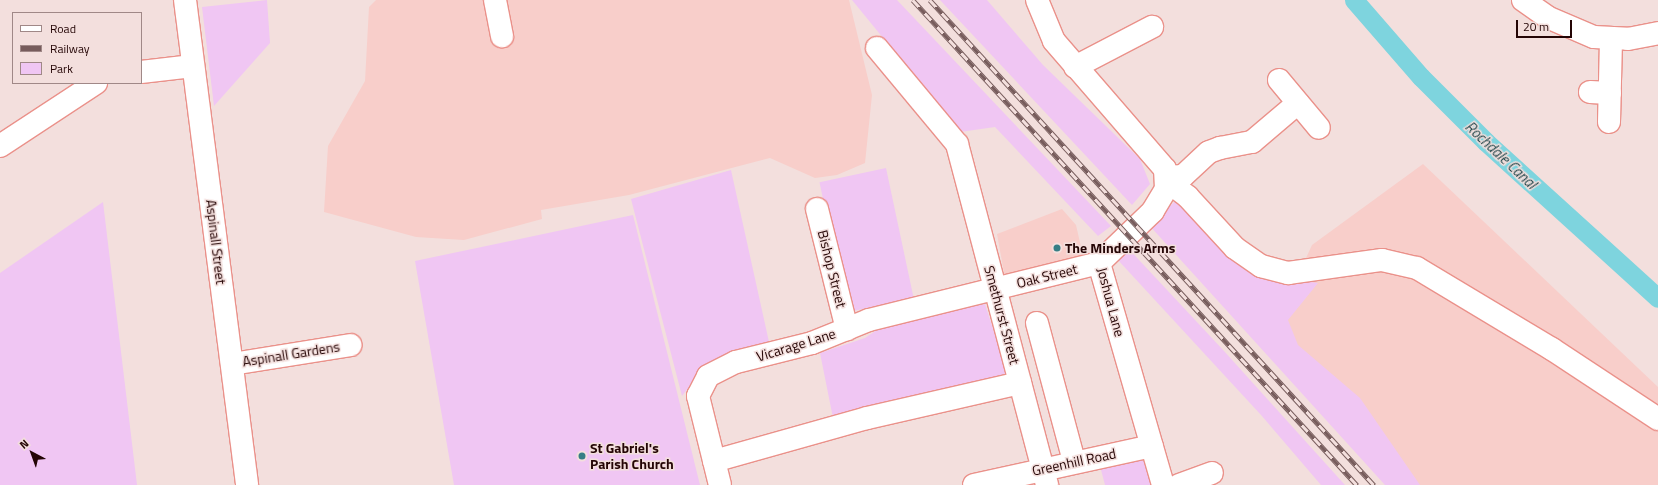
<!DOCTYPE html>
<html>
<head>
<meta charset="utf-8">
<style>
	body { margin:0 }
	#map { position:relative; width:1658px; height:485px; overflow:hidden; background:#f3dfdd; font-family:"Titillium Web",sans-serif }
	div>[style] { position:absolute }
	.built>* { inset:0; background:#f8ceca }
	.green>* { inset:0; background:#f0c6f3; transform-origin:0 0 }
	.canal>* { height:19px; margin:-9.5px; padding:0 9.5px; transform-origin:9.5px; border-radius:9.5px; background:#7ed4de }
	.roads { filter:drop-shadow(1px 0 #ea918a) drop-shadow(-1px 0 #ea918a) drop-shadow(0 1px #ea918a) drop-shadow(0 -1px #ea918a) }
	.minor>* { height:22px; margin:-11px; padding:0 11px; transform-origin:11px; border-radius:11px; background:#fff }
	.rail>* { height:4.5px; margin-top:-2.25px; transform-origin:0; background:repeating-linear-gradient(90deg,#f3dfdd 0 9px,#775c5c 0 18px); box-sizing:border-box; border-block:1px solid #775c5c }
	.dots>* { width:11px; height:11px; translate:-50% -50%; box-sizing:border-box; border:2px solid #f3dfdd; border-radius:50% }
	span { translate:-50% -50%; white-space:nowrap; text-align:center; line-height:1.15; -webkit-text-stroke:3px #f3dfdd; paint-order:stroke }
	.street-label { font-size:14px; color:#240505 }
	.poi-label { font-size:14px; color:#240505; font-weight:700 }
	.left { translate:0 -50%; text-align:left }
	.water-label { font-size:15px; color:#1b4448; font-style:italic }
	.legend { position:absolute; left:12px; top:12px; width:130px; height:72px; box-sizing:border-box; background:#f3dfdd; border:1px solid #a08887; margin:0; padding:5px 7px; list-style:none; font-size:12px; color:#240505 }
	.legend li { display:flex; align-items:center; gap:8px; height:20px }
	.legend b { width:20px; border:1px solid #a08887 }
	.north { position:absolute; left:12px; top:433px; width:40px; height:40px; -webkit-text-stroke:3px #f3dfdd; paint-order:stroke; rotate:319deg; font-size:11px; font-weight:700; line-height:16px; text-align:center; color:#240505 }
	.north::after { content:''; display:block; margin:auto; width:14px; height:18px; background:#240505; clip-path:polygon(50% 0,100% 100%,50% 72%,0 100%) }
	.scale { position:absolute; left:1516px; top:20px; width:56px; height:18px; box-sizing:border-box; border:2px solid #240505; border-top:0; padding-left:5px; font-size:12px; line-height:14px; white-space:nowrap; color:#240505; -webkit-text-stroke:3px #f3dfdd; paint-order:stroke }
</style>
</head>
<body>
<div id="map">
	<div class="built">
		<div style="clip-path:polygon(376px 0,849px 0,872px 95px,865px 163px,837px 175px,815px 178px,770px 158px,629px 195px,541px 210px,542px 219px,464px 240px,416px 237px,324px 212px,328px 146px,365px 81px,369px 7px)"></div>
		<div style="clip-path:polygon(1423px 164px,1658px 387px,1658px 485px,1395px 485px,1275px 325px,1312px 245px)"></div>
		<div style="clip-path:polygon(1062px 209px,1076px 225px,1084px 260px,1005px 278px,997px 234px)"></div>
	</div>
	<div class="green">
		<div style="clip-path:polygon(267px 0,270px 43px,214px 106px,202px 7px)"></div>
		<div style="clip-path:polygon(852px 0,897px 0,1111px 226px,1098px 236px,995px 127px,960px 132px)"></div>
		<div style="clip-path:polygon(940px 0,987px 0,1043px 65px,1140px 159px,1150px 184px,1132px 205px)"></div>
		<div style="left:886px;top:168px;width:133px;height:68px;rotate:78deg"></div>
		<div style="clip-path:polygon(731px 170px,769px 342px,726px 357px,691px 384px,682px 396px,631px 199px)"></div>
		<div style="clip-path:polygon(1181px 196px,1266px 276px,1318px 283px,1288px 320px,1298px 345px,1360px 398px,1420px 485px,1385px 485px,1149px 225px)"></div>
		<div style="clip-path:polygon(103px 202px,137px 485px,0 485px,0 273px)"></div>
		<div style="clip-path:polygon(633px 215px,700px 485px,454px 485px,415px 261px)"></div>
		<div style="clip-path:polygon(1126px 246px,1224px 351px,1345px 485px,1321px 485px,1261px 415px,1117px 259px)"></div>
		<div style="clip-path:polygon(985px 304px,1008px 376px,833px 418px,820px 353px,865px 338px,887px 323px)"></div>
		<div style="clip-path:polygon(1141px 453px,1152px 485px,1105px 485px,1100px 466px)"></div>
	</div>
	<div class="canal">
		<div style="left:1354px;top:0;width:102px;rotate:49deg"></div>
		<div style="left:1421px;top:77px;width:92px;rotate:45deg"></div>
		<div style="left:1486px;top:142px;width:232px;rotate:42.2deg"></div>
	</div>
	<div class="roads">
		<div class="minor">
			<div style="left:185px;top:0;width:489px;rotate:82.7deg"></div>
			<div style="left:495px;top:0;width:37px;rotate:79deg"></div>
			<div style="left:1037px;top:0;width:44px;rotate:67.5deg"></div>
			<div style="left:1054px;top:41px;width:169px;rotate:49.1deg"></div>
			<div style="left:1165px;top:169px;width:20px;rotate:87deg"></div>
			<div style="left:1166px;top:189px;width:26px;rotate:121deg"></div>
			<div style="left:1153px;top:211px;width:75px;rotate:136.1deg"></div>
			<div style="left:1523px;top:0;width:29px;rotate:35deg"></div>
			<div style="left:1547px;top:17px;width:51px;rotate:23.1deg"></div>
			<div style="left:1594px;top:37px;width:34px;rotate:3deg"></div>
			<div style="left:1628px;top:39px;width:31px;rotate:-11deg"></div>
			<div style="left:877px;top:48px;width:125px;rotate:50.2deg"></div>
			<div style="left:957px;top:144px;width:353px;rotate:75.2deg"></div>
			<div style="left:1075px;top:67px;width:87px;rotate:-27.5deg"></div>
			<div style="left:141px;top:72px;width:52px;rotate:-6.6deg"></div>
			<div style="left:1279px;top:80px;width:62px;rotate:50.2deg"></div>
			<div style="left:1590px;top:92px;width:20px;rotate:3deg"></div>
			<div style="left:1609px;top:122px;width:82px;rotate:-88.6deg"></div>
			<div style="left:0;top:146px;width:115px;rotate:-33.3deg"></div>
			<div style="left:1167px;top:177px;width:16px;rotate:-4deg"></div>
			<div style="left:1183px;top:176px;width:35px;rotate:-43deg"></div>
			<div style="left:1209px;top:152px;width:12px;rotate:-20deg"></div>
			<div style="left:1220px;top:148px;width:33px;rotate:-11deg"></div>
			<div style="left:1252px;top:142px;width:60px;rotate:-40.3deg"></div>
			<div style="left:1167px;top:181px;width:26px;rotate:37deg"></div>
			<div style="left:1188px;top:197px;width:69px;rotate:47.3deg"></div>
			<div style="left:1235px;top:248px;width:32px;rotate:35deg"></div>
			<div style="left:1261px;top:266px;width:28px;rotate:15deg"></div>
			<div style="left:1288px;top:273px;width:95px;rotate:-7.9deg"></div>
			<div style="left:1382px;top:260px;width:36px;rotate:13deg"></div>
			<div style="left:1417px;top:268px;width:157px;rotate:31deg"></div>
			<div style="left:1552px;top:349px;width:127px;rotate:33.4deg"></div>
			<div style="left:817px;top:209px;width:124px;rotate:76deg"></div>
			<div style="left:1099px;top:263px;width:231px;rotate:73.9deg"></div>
			<div style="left:1037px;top:323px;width:143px;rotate:75deg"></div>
			<div style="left:232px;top:364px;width:120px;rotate:-9.1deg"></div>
			<div style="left:714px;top:461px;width:159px;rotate:-15.7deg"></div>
			<div style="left:867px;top:418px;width:157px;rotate:-12.9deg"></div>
			<div style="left:720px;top:485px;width:92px;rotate:-103.9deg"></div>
			<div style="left:698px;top:396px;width:22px;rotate:-63deg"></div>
			<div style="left:708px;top:376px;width:31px;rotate:-27deg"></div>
			<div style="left:736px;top:362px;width:78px;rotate:-14deg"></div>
			<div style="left:812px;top:343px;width:61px;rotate:-22deg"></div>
			<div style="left:869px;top:320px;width:237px;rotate:-13.9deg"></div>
			<div style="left:974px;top:485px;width:182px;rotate:-12.4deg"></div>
			<div style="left:1179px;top:485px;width:35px;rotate:-20deg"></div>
		</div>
	</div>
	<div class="rail">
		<div style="left:913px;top:0;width:658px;rotate:47.53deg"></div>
		<div style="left:930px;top:0;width:658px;rotate:47.53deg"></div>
	</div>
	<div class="dots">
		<div style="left:1057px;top:248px;background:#367e85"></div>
		<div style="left:582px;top:456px;background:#367e85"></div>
	</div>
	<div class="street-label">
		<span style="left:216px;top:242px;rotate:83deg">Aspinall Street</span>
		<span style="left:832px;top:269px;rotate:76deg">Bishop Street</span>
		<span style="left:1047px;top:276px;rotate:-14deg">Oak Street</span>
		<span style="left:1111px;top:302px;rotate:75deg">Joshua Lane</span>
		<span style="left:1002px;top:315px;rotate:75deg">Smethurst Street</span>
		<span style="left:796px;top:345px;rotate:-17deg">Vicarage Lane</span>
		<span style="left:291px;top:354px;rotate:-9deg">Aspinall Gardens</span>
		<span style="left:1074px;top:462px;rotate:-12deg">Greenhill Road</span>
	</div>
	<div class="poi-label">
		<span class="left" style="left:1065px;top:248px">The Minders Arms</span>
		<span class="left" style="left:590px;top:456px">St Gabriel's<br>Parish Church</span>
	</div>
	<div class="water-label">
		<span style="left:1501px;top:155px;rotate:43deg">Rochdale Canal</span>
	</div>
	<ul class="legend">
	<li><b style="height:5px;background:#fff"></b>Road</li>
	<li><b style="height:5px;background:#775c5c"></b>Railway</li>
	<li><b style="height:11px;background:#f0c6f3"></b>Park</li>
	</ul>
	<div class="north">N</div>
	<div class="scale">20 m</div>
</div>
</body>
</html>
